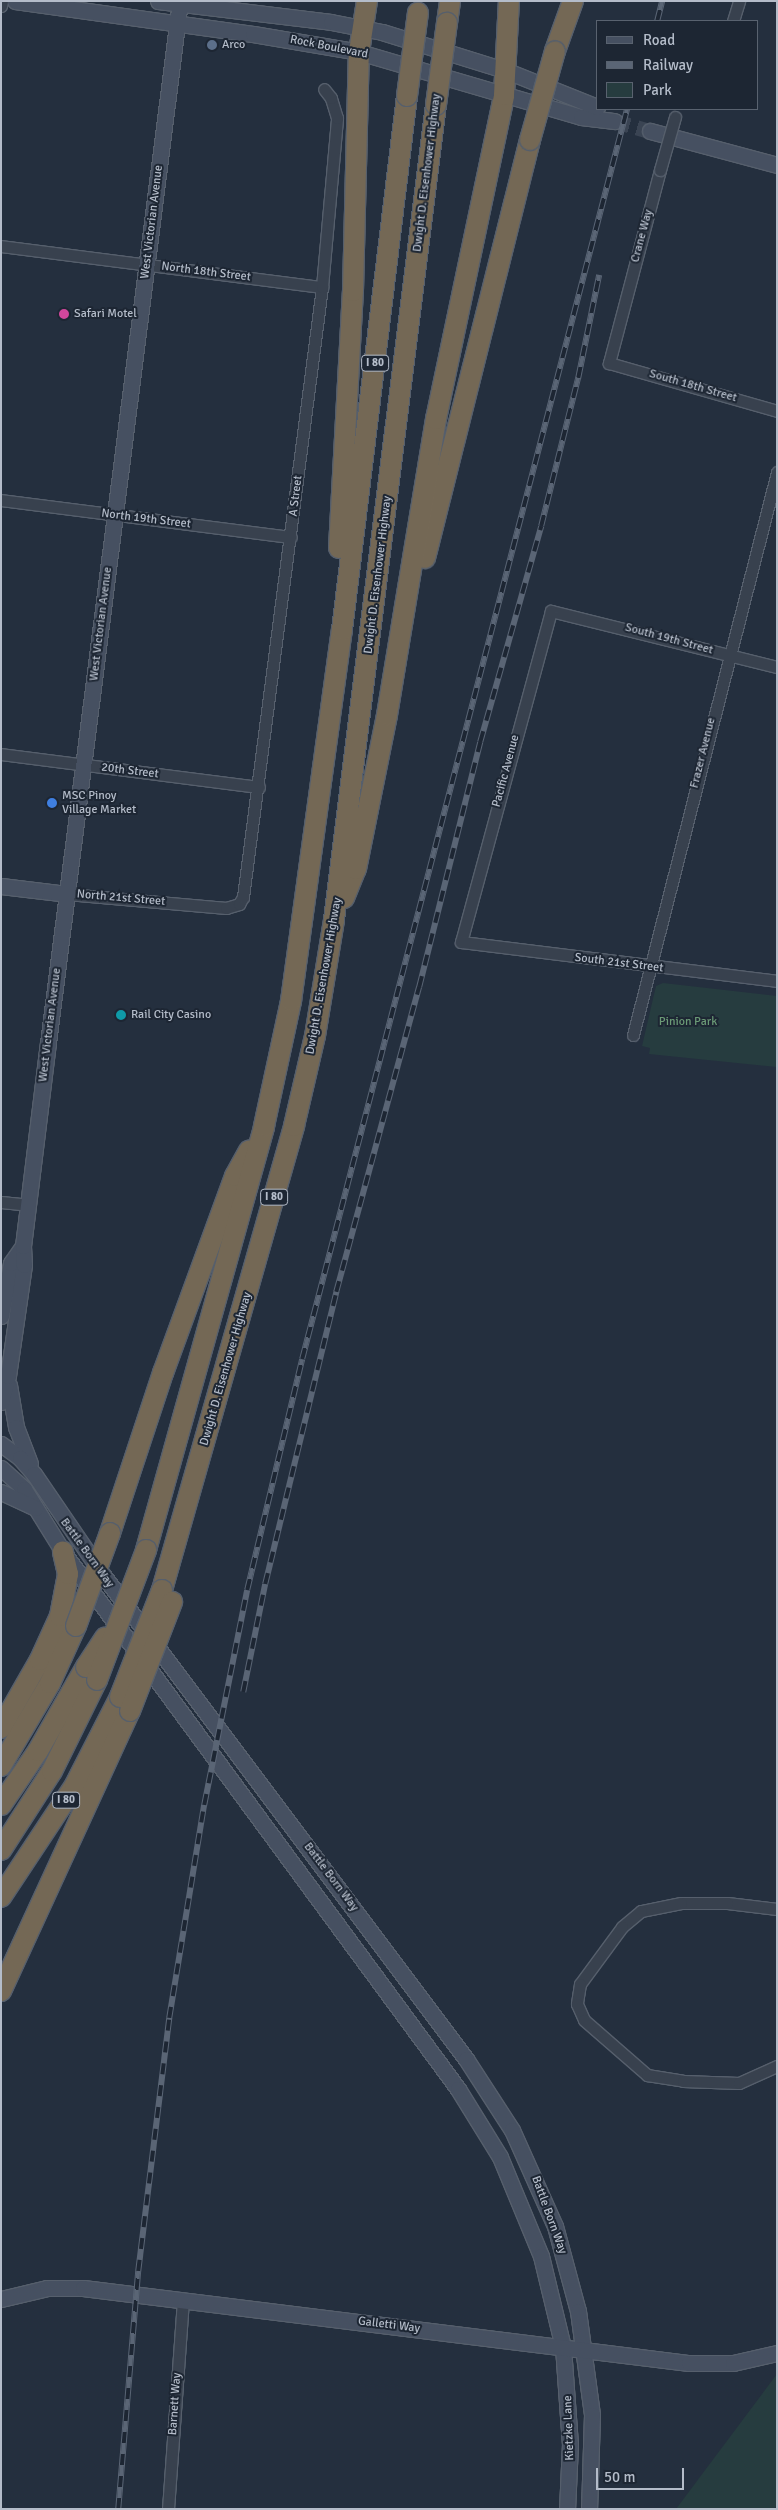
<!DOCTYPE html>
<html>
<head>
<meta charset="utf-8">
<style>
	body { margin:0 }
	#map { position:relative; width:778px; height:2510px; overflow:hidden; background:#242f3e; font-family:Signika,sans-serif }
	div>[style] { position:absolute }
	.green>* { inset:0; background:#263c3f }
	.secondary-tunnel>* { height:15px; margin-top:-7.5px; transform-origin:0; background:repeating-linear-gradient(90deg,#3a4453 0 15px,transparent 0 23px) }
	.roads { filter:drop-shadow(1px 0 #565f6c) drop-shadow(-1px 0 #565f6c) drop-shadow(0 1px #565f6c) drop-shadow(0 -1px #565f6c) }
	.street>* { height:11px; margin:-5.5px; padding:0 5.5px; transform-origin:5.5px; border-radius:5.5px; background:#38414e }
	.secondary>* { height:15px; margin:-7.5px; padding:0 7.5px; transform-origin:7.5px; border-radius:7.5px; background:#465061 }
	.highway>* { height:20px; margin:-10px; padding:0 10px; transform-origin:10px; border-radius:10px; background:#746855 }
	.rail>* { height:5.5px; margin-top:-2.75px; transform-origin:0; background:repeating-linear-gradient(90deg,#1d2633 0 11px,#5a6575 0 22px); box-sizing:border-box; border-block:1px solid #5a6575 }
	.bridges { filter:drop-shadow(1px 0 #565f6c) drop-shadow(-1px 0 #565f6c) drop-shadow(0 1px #565f6c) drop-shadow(0 -1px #565f6c) }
	.street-bridge>* { height:11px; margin:-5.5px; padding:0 5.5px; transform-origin:5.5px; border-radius:5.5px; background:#38414e }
	.highway-bridge>* { height:20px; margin:-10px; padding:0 10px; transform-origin:10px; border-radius:10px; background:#746855 }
	.dots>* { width:14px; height:14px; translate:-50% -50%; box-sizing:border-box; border:2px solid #1d2633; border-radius:50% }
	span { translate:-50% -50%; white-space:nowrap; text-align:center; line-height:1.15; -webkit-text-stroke:4px #1d2633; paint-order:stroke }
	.shield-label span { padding:1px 4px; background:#1d2633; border:1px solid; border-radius:4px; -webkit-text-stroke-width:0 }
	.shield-label { font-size:11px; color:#b4bcc9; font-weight:700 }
	.poi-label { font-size:12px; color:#b4bcc9 }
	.left { translate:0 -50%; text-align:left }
	.street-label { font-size:12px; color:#b4bcc9 }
	.park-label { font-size:12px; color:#6b9a76 }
	.frame { position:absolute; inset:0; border:2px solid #b4bcc9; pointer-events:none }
	.legend { position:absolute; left:596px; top:20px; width:162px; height:90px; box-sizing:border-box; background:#1d2633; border:1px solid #59626f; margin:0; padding:6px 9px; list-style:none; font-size:15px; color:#b4bcc9 }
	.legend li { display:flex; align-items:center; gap:10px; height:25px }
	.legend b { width:25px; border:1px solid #59626f }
	.scale { position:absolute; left:596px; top:2468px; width:88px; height:22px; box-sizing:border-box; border:2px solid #b4bcc9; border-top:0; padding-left:6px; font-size:15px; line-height:18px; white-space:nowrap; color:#b4bcc9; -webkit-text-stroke:4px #1d2633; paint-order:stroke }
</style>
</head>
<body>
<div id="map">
	<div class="green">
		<div style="clip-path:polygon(663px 983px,777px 996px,777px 1067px,649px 1054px,650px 1048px,642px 1046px,656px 986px)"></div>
		<div style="clip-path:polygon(777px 2374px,777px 2505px,774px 2509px,676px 2509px)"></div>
	</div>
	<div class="secondary-tunnel">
		<div style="left:615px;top:121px;width:36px;rotate:16deg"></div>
	</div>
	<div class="roads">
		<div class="street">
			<div style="left:1px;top:6px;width:5px;rotate:-79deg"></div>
			<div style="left:733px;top:21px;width:21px;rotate:-73deg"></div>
			<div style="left:660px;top:170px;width:200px;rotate:104.8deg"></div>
			<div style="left:609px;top:363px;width:175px;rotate:15.9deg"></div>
			<div style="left:1px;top:246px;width:324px;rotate:7.3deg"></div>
			<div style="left:1px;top:500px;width:292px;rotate:7.3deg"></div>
			<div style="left:777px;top:667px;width:233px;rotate:-166.1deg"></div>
			<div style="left:551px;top:611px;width:343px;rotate:105.2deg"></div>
			<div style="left:461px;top:942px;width:318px;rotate:7deg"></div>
			<div style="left:1px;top:754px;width:260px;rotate:7.3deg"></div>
			<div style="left:67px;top:894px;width:160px;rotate:5deg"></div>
			<div style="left:226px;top:908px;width:14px;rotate:-17deg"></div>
			<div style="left:239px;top:904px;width:8px;rotate:-60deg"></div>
			<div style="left:243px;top:897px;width:615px;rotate:-82.62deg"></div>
			<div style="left:322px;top:287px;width:170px;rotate:-84.9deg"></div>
			<div style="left:337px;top:118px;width:21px;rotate:-107deg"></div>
			<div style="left:331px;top:98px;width:11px;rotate:-128deg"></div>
			<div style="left:633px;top:1035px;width:581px;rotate:-75.65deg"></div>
			<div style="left:1px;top:1202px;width:27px;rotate:6deg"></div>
			<div style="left:777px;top:1909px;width:50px;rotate:-173.2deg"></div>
			<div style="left:727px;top:1903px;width:46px;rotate:180deg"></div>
			<div style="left:681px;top:1903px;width:41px;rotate:168.7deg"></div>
			<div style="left:641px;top:1911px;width:25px;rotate:140deg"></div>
			<div style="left:622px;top:1927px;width:71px;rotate:126.4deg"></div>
			<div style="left:580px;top:1984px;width:20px;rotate:99deg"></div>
			<div style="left:577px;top:2004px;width:17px;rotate:66deg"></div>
			<div style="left:584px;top:2020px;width:84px;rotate:41.1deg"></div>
			<div style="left:647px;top:2075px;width:36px;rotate:9deg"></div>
			<div style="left:683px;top:2081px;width:56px;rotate:2deg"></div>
			<div style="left:739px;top:2083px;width:42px;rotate:-24.1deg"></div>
			<div style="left:168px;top:2509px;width:210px;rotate:-85.9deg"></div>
		</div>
		<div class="secondary">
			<div style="left:15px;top:1px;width:240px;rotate:7.9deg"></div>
			<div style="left:253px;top:34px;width:108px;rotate:9.6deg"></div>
			<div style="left:359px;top:52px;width:231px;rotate:16.3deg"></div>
			<div style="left:581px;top:117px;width:34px;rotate:7deg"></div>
			<div style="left:158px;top:1px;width:174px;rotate:6.9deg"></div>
			<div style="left:331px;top:22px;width:52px;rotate:11.1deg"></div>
			<div style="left:382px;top:32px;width:131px;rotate:17.3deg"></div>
			<div style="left:507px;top:71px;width:97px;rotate:21.8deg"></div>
			<div style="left:650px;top:131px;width:131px;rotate:15deg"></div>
			<div style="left:1px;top:886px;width:66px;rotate:6.9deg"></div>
			<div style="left:1px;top:1316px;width:54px;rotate:-79.3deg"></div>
			<div style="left:11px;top:1263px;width:21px;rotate:-55deg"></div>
			<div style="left:9px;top:1385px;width:43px;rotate:80.5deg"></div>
			<div style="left:16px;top:1427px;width:39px;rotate:69deg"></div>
			<div style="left:1px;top:1402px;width:27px;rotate:-75deg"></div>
			<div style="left:8px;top:1376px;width:112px;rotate:-81.8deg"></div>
			<div style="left:24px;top:1265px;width:19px;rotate:-93deg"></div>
			<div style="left:23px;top:1246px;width:205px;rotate:-83deg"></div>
			<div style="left:48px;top:1043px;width:1050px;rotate:-82.78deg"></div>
			<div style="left:1px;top:1444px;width:24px;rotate:36deg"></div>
			<div style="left:20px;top:1458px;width:21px;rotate:49deg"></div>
			<div style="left:34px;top:1474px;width:122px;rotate:55.7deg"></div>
			<div style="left:103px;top:1575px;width:605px;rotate:53.13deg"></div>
			<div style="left:466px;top:2059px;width:85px;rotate:57.1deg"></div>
			<div style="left:512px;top:2130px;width:105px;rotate:65.9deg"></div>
			<div style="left:555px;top:2226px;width:88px;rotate:74.9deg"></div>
			<div style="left:578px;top:2311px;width:105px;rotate:82.3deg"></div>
			<div style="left:592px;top:2415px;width:94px;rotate:91.8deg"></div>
			<div style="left:1px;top:1468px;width:31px;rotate:42deg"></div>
			<div style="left:24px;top:1489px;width:74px;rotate:58.2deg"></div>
			<div style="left:63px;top:1552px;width:667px;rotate:53.66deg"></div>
			<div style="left:458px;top:2089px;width:80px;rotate:58.3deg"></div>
			<div style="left:500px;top:2157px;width:107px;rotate:67.5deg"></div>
			<div style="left:541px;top:2256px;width:94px;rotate:76.4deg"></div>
			<div style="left:563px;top:2347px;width:97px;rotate:85.9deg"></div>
			<div style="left:570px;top:2444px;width:65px;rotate:92.6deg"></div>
			<div style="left:1px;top:1492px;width:38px;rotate:25deg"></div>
			<div style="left:1px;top:2299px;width:47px;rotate:-13.4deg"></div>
			<div style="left:47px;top:2288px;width:36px"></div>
			<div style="left:83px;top:2288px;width:611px;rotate:7.06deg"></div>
			<div style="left:689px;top:2363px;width:44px"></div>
			<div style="left:733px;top:2363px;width:45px;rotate:-12.8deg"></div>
		</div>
		<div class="highway">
			<div style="left:447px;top:23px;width:22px;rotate:-82deg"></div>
			<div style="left:555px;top:51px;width:53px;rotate:-70.2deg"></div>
			<div style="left:339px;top:548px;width:257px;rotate:-86.9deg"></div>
			<div style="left:353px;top:291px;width:239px;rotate:-88.6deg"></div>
			<div style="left:359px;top:52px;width:52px;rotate:-81.1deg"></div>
			<div style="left:425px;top:558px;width:431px;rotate:-75.9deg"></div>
			<div style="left:344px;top:898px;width:31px;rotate:-68deg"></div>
			<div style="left:356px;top:869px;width:157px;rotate:-78.6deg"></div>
			<div style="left:387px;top:715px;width:300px;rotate:-80.6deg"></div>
			<div style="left:436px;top:419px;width:331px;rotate:-78.1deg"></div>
			<div style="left:504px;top:95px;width:94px;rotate:-87deg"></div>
			<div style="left:110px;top:1533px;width:169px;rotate:-71.7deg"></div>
			<div style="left:163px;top:1373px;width:210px;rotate:-69.9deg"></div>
			<div style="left:235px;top:1176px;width:29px;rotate:-61deg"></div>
			<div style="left:146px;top:1550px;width:440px;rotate:-74.4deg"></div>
			<div style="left:264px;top:1126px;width:128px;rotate:-77.8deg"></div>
			<div style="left:291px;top:1001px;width:374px;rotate:-82.2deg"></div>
			<div style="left:342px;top:630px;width:538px;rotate:-83.06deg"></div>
			<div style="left:162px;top:1590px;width:482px;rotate:-74.1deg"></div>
			<div style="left:294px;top:1126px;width:92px;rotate:-76.9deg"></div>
			<div style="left:315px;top:1036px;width:118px;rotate:-80.7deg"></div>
			<div style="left:334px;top:920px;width:821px;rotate:-82.87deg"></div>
			<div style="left:1px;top:1728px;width:78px;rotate:-60.2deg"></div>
			<div style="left:40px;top:1660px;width:48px;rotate:-65.6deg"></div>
			<div style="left:60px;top:1616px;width:43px;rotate:-79.2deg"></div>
			<div style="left:68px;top:1574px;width:23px;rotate:-103deg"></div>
			<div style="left:1px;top:1766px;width:96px;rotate:-59.4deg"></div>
			<div style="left:50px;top:1683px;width:63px;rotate:-65.5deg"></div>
			<div style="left:1px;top:1805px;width:65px;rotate:-55.6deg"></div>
			<div style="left:38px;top:1751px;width:97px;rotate:-60.3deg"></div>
			<div style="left:1px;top:1850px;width:94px;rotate:-57.2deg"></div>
			<div style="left:52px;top:1771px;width:102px;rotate:-63.7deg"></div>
			<div style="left:1px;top:1897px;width:134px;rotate:-56.5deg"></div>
			<div style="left:75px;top:1785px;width:99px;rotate:-62.9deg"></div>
			<div style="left:1px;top:1991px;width:308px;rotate:-65.3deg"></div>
		</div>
	</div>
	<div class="rail">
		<div style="left:657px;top:21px;width:21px;rotate:-76deg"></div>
		<div style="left:243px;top:1692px;width:110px;rotate:-78.5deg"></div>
		<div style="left:265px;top:1584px;width:301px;rotate:-76.3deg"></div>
		<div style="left:336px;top:1292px;width:316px;rotate:-74.8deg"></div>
		<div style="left:419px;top:987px;width:252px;rotate:-76deg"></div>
		<div style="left:480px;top:742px;width:224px;rotate:-74.2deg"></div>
		<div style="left:541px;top:526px;width:153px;rotate:-76deg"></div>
		<div style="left:578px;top:378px;width:105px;rotate:-78.5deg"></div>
		<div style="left:118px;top:2509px;width:239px;rotate:-85.2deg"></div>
		<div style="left:138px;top:2271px;width:255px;rotate:-83deg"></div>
		<div style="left:169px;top:2018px;width:216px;rotate:-80.7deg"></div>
		<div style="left:204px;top:1805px;width:219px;rotate:-78.7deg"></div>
		<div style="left:247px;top:1590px;width:237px;rotate:-76.6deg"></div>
		<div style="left:302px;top:1359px;width:1292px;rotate:-75.43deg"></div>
	</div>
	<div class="bridges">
		<div class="street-bridge">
			<div style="left:660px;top:170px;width:55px;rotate:-74.2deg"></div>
		</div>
		<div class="highway-bridge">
			<div style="left:407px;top:96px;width:84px;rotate:-82.5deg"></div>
			<div style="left:436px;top:105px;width:83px;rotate:-82.4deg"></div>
			<div style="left:530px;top:140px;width:92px;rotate:-74.3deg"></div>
			<div style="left:76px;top:1626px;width:99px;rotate:-69.9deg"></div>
			<div style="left:86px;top:1667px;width:35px;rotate:-57deg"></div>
			<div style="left:97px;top:1680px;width:139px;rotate:-69.3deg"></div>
			<div style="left:120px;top:1697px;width:115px;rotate:-68.6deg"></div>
			<div style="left:130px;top:1711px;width:117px;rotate:-68.9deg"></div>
		</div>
	</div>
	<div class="dots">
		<div style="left:212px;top:45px;background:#5c6f8a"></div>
		<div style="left:64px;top:314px;background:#d1479c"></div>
		<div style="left:52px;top:803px;background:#3f7fe0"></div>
		<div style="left:121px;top:1015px;background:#0f9aa8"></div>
	</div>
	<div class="shield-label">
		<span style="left:375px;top:363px">I 80</span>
		<span style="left:274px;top:1197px">I 80</span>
		<span style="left:66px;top:1800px">I 80</span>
	</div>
	<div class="poi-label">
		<span class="left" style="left:222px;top:45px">Arco</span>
		<span class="left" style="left:74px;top:314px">Safari Motel</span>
		<span class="left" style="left:62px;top:803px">MSC Pinoy<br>Village Market</span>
		<span class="left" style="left:131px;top:1015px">Rail City Casino</span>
	</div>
	<div class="street-label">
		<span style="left:329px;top:47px;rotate:11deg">Rock Boulevard</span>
		<span style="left:427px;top:173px;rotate:-83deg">Dwight D. Eisenhower Highway</span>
		<span style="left:152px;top:222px;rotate:-83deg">West Victorian Avenue</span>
		<span style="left:642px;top:236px;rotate:-75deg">Crane Way</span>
		<span style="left:206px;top:272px;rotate:7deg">North 18th Street</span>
		<span style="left:693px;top:386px;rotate:16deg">South 18th Street</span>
		<span style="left:296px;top:496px;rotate:-83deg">A Street</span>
		<span style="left:146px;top:519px;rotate:7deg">North 19th Street</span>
		<span style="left:378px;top:575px;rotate:-83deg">Dwight D. Eisenhower Highway</span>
		<span style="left:101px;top:624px;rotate:-83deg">West Victorian Avenue</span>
		<span style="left:669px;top:639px;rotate:15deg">South 19th Street</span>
		<span style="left:703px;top:753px;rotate:-76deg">Frazer Avenue</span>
		<span style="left:130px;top:771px;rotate:7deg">20th Street</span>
		<span style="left:506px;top:771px;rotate:-75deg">Pacific Avenue</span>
		<span style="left:121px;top:898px;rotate:5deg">North 21st Street</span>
		<span style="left:619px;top:963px;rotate:7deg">South 21st Street</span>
		<span style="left:324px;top:976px;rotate:-80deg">Dwight D. Eisenhower Highway</span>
		<span style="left:50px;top:1025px;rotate:-83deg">West Victorian Avenue</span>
		<span style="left:226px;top:1369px;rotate:-74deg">Dwight D. Eisenhower Highway</span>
		<span style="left:87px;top:1553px;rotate:54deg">Battle Born Way</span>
		<span style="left:331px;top:1877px;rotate:53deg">Battle Born Way</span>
		<span style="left:549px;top:2215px;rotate:70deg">Battle Born Way</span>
		<span style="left:389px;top:2325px;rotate:7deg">Galletti Way</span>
		<span style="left:175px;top:2404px;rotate:-86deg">Barnett Way</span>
		<span style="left:569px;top:2428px;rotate:-92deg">Kietzke Lane</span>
	</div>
	<div class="park-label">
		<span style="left:688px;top:1022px">Pinion Park</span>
	</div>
	<div class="frame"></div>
	<ul class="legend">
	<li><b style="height:6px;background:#465061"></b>Road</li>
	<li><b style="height:6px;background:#5a6575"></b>Railway</li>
	<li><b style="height:14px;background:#263c3f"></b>Park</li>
	</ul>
	<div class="scale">50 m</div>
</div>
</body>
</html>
